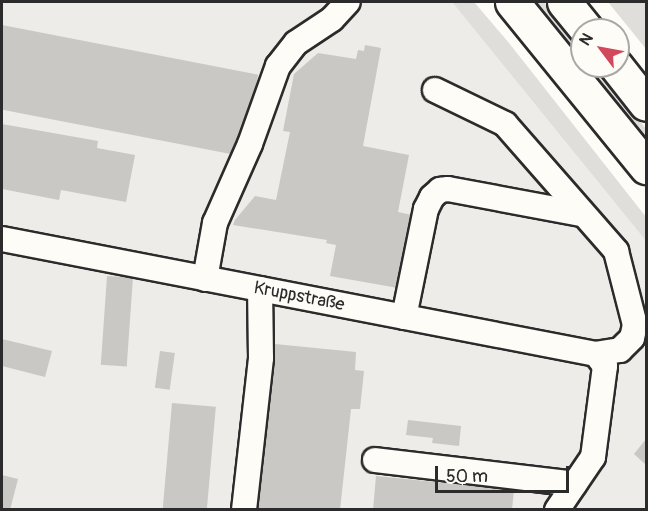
<!DOCTYPE html>
<html>
<head>
<meta charset="utf-8">
<style>
	body { margin:0 }
	#map { position:relative; width:648px; height:511px; overflow:hidden; background:#fdfcf7; font-family:Pangolin,sans-serif }
	div>[style] { position:absolute }
	.built>* { inset:0; background:#edece8 }
	.green>* { inset:0; background:#dfdeda }
	.building>* { inset:0; background:#c9c8c4; transform-origin:0 0 }
	.roads { filter:drop-shadow(2px 0 #2b2b2b) drop-shadow(-2px 0 #2b2b2b) drop-shadow(0 2px #2b2b2b) drop-shadow(0 -2px #2b2b2b) }
	.minor>* { height:24px; margin:-12px; padding:0 12px; transform-origin:12px; border-radius:12px; background:#fdfcf7 }
	.highway>* { height:33px; margin:-16.5px; padding:0 16.5px; transform-origin:16.5px; border-radius:16.5px; background:#fdfcf7 }
	span { translate:-50% -50%; white-space:nowrap; text-align:center; line-height:1.15; -webkit-text-stroke:4.5px #fdfcf7; paint-order:stroke }
	.street-label { font-size:18px; color:#2b2b2b }
	.frame { position:absolute; inset:0; border:3px solid #2b2b2b; pointer-events:none }
	.north { position:absolute; left:570px; top:18px; width:60px; height:60px; box-sizing:border-box; background:#fdfcf7; border:2px solid #a9a8a5; border-radius:50%; rotate:302deg; font-size:16px; font-weight:700; line-height:24px; text-align:center; color:#2b2b2b }
	.north::after { content:''; display:block; margin:auto; width:21px; height:27px; background:#d1495b; clip-path:polygon(50% 0,100% 100%,50% 72%,0 100%) }
	.scale { position:absolute; left:435px; top:466px; width:134px; height:27px; box-sizing:border-box; border:3px solid #2b2b2b; border-top:0; padding-left:8px; font-size:18px; line-height:21px; white-space:nowrap; color:#2b2b2b; -webkit-text-stroke:4px #fdfcf7; paint-order:stroke }
</style>
</head>
<body>
<div id="map">
	<div class="built">
		<div style="clip-path:polygon(2px 2px,452px 2px,646px 241px,646px 509px,2px 509px)"></div>
	</div>
	<div class="green">
		<div style="clip-path:polygon(452px 2px,474px 2px,509px 43px,646px 217px,646px 241px)"></div>
		<div style="clip-path:polygon(532px 2px,544px 2px,582px 49px,582px 64px)"></div>
		<div style="clip-path:polygon(608px 2px,646px 2px,646px 49px)"></div>
		<div style="clip-path:polygon(584px 66px,596px 66px,646px 129px,646px 142px)"></div>
	</div>
	<div class="building">
		<div style="left:2px;top:25px;width:261px;height:83px;rotate:11deg"></div>
		<div style="clip-path:polygon(365px 45px,381px 48px,363px 146px,409px 155px,398px 212px,412px 215px,398px 288px,330px 276px,336px 245px,326px 243px,327px 240px,233px 225px,235px 220px,255px 196px,276px 200px,290px 132px,283px 131px,294px 74px,318px 53px,356px 59px,358px 50px,364px 51px)"></div>
		<div style="clip-path:polygon(2px 124px,98px 141px,97px 148px,135px 155px,126px 202px,61px 190px,59px 200px,2px 189px)"></div>
		<div style="left:107px;top:276px;width:26px;height:89px;rotate:4deg"></div>
		<div style="clip-path:polygon(2px 339px,52px 351px,45px 377px,2px 366px)"></div>
		<div style="clip-path:polygon(275px 344px,356px 352px,355px 370px,364px 371px,360px 409px,351px 409px,340px 510px,258px 510px)"></div>
		<div style="left:160px;top:351px;width:15px;height:37px;rotate:8deg"></div>
		<div style="left:172px;top:403px;width:44px;height:107px;rotate:5deg"></div>
		<div style="clip-path:polygon(408px 420px,461px 426px,459px 446px,432px 443px,433px 438px,406px 435px)"></div>
		<div style="clip-path:polygon(646px 439px,646px 465px,634px 454px)"></div>
		<div style="clip-path:polygon(2px 475px,18px 479px,10px 510px,2px 510px)"></div>
		<div style="clip-path:polygon(376px 476px,514px 490px,512px 510px,373px 510px)"></div>
	</div>
	<div class="roads">
		<div class="minor">
			<div style="left:435px;top:90px;width:78px;rotate:25.9deg"></div>
			<div style="left:505px;top:124px;width:169px;rotate:48.8deg"></div>
			<div style="left:616px;top:251px;width:76px;rotate:75.6deg"></div>
			<div style="left:635px;top:325px;width:13px;rotate:103deg"></div>
			<div style="left:632px;top:338px;width:17px;rotate:135deg"></div>
			<div style="left:620px;top:350px;width:24px;rotate:171deg"></div>
			<div style="left:596px;top:354px;width:15px;rotate:53deg"></div>
			<div style="left:605px;top:366px;width:92px;rotate:97.5deg"></div>
			<div style="left:593px;top:457px;width:64px;rotate:124.2deg"></div>
			<div style="left:2px;top:239px;width:605px;rotate:10.96deg"></div>
			<div style="left:205px;top:279px;width:57px;rotate:-79.9deg"></div>
			<div style="left:215px;top:223px;width:86px;rotate:-66.1deg"></div>
			<div style="left:250px;top:144px;width:83px;rotate:-70.3deg"></div>
			<div style="left:278px;top:66px;width:29px;rotate:-52deg"></div>
			<div style="left:296px;top:43px;width:43px;rotate:-33.7deg"></div>
			<div style="left:332px;top:19px;width:23px;rotate:-47deg"></div>
			<div style="left:404px;top:317px;width:110px;rotate:-78.5deg"></div>
			<div style="left:426px;top:209px;width:13px;rotate:-63deg"></div>
			<div style="left:432px;top:197px;width:11px;rotate:-41deg"></div>
			<div style="left:440px;top:190px;width:8px;rotate:-7deg"></div>
			<div style="left:448px;top:189px;width:135px;rotate:10.6deg"></div>
			<div style="left:375px;top:460px;width:201px;rotate:6.8deg"></div>
			<div style="left:244px;top:510px;width:153px;rotate:-83.6deg"></div>
			<div style="left:261px;top:358px;width:69px;rotate:-90.8deg"></div>
		</div>
		<div class="highway">
			<div style="left:512px;top:2px;width:213px;rotate:50.9deg"></div>
			<div style="left:564px;top:2px;width:36px;rotate:51deg"></div>
			<div style="left:616px;top:66px;width:48px;rotate:51.7deg"></div>
		</div>
	</div>
	<div class="street-label">
		<span style="left:299px;top:297px;rotate:11deg">Kruppstraße</span>
	</div>
	<div class="frame"></div>
	<div class="north">N</div>
	<div class="scale">50 m</div>
</div>
</body>
</html>
